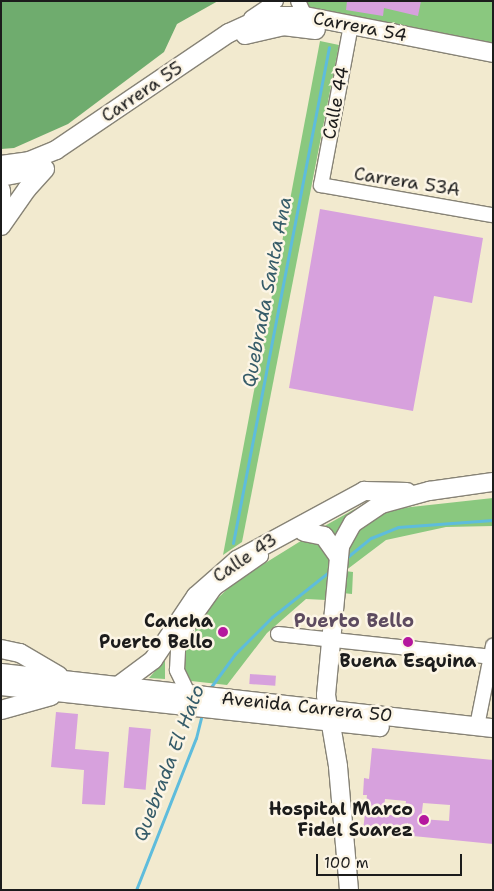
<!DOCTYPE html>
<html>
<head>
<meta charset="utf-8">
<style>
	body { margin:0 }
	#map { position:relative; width:494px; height:891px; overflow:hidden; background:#f2eacf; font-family:"Shantell Sans",sans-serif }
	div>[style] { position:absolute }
	.green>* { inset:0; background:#8ac87f }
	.forest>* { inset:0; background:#6fac6e }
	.stream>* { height:3px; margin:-1.5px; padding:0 1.5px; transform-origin:1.5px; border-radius:1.5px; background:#5ebcdc }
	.building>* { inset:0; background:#d7a1dd; transform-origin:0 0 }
	.roads { filter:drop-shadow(1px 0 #878376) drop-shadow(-1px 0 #878376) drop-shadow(0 1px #878376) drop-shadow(0 -1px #878376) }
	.minor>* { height:14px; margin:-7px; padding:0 7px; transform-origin:7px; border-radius:7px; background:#fff }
	.major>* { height:18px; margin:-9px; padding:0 9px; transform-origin:9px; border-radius:9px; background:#fff }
	.dots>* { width:14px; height:14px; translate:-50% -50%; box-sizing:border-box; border:2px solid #fcf5e5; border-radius:50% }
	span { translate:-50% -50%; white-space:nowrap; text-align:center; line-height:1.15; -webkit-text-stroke:5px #fcf5e5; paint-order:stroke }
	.street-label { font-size:18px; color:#1c1c1c }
	.poi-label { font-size:18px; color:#1c1c1c; font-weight:700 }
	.right { translate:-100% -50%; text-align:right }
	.water-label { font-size:19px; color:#365c69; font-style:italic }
	.neighbourhood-label { font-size:19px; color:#5d4b60; font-weight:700 }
	.frame { position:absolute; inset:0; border:2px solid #1c1c1c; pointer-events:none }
	.scale { position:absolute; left:316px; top:854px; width:146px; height:22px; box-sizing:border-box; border:2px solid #1c1c1c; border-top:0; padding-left:6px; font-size:15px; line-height:18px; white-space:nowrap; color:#1c1c1c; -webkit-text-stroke:4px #fcf5e5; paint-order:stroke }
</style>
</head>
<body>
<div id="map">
	<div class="green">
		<div style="clip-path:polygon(304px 1px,493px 1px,493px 42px,477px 46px,308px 12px)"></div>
		<div style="clip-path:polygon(320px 41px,339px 45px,242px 542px,223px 555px)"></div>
		<div style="clip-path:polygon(493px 498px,493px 526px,446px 527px,386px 540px,345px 571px,353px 572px,352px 594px,342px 593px,344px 572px,349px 543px,360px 528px,377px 514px,402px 508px)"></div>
		<div style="clip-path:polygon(377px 499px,336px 547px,321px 528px,353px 510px)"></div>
		<div style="clip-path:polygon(304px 539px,320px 542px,330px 558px,326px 600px,306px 599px,267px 633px,227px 685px,191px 681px,184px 667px,184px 650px,203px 612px,236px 581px)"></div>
		<div style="clip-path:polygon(165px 658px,165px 679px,149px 678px,157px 669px)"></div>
	</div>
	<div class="forest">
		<div style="clip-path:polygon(1px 1px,218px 1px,177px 24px,164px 52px,68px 124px,14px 148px,1px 149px)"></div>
	</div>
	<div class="stream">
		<div style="left:233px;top:543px;width:505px;rotate:-79.05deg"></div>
		<div style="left:346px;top:558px;width:32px;rotate:-39deg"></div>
		<div style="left:371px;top:538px;width:29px;rotate:-22deg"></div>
		<div style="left:398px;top:527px;width:95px;rotate:-4.2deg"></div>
		<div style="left:208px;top:691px;width:46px;rotate:-53.9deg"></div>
		<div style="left:235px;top:654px;width:52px;rotate:-45deg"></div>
		<div style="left:272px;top:617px;width:75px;rotate:-38.5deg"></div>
		<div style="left:136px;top:890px;width:163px;rotate:-68.5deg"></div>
		<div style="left:196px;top:738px;width:25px;rotate:-76deg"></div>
	</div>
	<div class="building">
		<div style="clip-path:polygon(347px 1px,421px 1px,418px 16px,384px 8px,383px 16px,346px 10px)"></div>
		<div style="clip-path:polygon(320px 209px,483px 238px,472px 303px,434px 296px,413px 411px,289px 388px)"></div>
		<div style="left:250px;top:674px;width:26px;height:10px;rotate:4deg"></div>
		<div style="clip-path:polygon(56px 712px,78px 714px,75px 749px,109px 752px,105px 805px,82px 804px,84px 770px,51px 767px)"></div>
		<div style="left:129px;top:727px;width:22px;height:61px;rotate:5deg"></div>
		<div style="clip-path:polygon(evenodd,372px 748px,493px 760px,493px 844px,363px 831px,367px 795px,363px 795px,364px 778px,369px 779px,372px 748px,385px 799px,406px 801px,404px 817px,383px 814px,385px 799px,372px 748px,423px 803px,450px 805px,449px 821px,421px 819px,423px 803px)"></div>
	</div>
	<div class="roads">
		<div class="minor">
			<div style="left:298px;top:1px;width:17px;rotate:65deg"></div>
			<div style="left:251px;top:18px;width:30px;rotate:-34deg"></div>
			<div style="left:351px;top:25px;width:163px;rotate:100.6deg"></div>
			<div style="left:321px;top:185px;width:174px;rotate:10deg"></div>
			<div style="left:278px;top:634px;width:216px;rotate:6.1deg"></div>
			<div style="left:189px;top:695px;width:28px;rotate:-116deg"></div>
			<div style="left:177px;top:670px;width:21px;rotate:-87deg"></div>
			<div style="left:178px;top:649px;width:17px;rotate:-73deg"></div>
			<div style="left:183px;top:633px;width:55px;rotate:-54.6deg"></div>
			<div style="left:215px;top:588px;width:56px;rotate:-34.8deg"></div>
			<div style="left:477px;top:726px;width:82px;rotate:-78.7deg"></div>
		</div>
		<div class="major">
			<div style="left:245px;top:35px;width:39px;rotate:-13deg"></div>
			<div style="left:283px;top:26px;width:33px;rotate:7deg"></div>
			<div style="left:1px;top:165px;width:28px;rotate:-8deg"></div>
			<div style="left:29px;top:161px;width:29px;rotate:-22deg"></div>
			<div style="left:56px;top:150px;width:209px;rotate:-34.1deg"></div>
			<div style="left:229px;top:33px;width:41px;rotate:-24.7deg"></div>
			<div style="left:266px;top:16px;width:39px"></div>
			<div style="left:305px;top:16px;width:192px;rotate:11.1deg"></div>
			<div style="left:1px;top:177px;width:38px;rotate:-11deg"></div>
			<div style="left:1px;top:190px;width:34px;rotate:88deg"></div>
			<div style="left:1px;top:226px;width:45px;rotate:-54.9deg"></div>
			<div style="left:27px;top:189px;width:27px;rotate:-48deg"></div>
			<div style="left:304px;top:532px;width:20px;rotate:11deg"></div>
			<div style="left:324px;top:536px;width:24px;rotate:55deg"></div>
			<div style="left:1px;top:649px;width:19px;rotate:12deg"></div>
			<div style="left:20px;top:653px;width:45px;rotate:30.5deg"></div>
			<div style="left:1px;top:673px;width:495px;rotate:6.4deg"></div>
			<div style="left:1px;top:686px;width:381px;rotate:6.2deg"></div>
			<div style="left:118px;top:686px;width:44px;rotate:-36.6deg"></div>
			<div style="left:153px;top:660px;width:77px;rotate:-56.1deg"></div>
			<div style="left:196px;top:596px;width:55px;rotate:-41.3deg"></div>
			<div style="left:237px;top:560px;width:145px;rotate:-28.5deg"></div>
			<div style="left:364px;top:491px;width:43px;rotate:1.3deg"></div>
			<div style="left:1px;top:710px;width:52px;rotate:-15.6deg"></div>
			<div style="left:349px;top:890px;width:124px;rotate:-95.1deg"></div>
			<div style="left:338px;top:766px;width:72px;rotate:-99.6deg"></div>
			<div style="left:326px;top:695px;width:150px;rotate:-84.6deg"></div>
			<div style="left:340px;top:546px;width:26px;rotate:-61deg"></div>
			<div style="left:353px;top:523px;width:34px;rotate:-34deg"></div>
			<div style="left:381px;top:504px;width:50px;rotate:-15.2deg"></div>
			<div style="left:429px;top:491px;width:65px;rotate:-8deg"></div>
		</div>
	</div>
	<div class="dots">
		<div style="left:223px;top:632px;background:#b5179e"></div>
		<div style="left:408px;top:642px;background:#b5179e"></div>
		<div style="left:424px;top:820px;background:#b5179e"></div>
	</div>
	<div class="street-label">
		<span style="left:360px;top:27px;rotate:11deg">Carrera 54</span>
		<span style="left:142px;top:92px;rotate:-34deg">Carrera 55</span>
		<span style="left:336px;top:103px;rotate:-79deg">Calle 44</span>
		<span style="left:407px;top:182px;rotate:9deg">Carrera 53A</span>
		<span style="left:245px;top:558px;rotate:-34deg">Calle 43</span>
		<span style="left:307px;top:707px;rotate:6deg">Avenida Carrera 50</span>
	</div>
	<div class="poi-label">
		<span class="right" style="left:213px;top:632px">Cancha<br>Puerto Bello</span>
		<span style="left:408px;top:661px">Buena Esquina</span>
		<span class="right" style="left:413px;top:820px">Hospital Marco<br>Fidel Suarez</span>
	</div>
	<div class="water-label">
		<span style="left:267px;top:292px;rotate:-79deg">Quebrada Santa Ana</span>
		<span style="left:169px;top:763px;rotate:-69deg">Quebrada El Hato</span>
	</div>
	<div class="neighbourhood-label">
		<span style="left:354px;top:621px">Puerto Bello</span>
	</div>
	<div class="frame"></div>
	<div class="scale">100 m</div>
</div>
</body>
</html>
